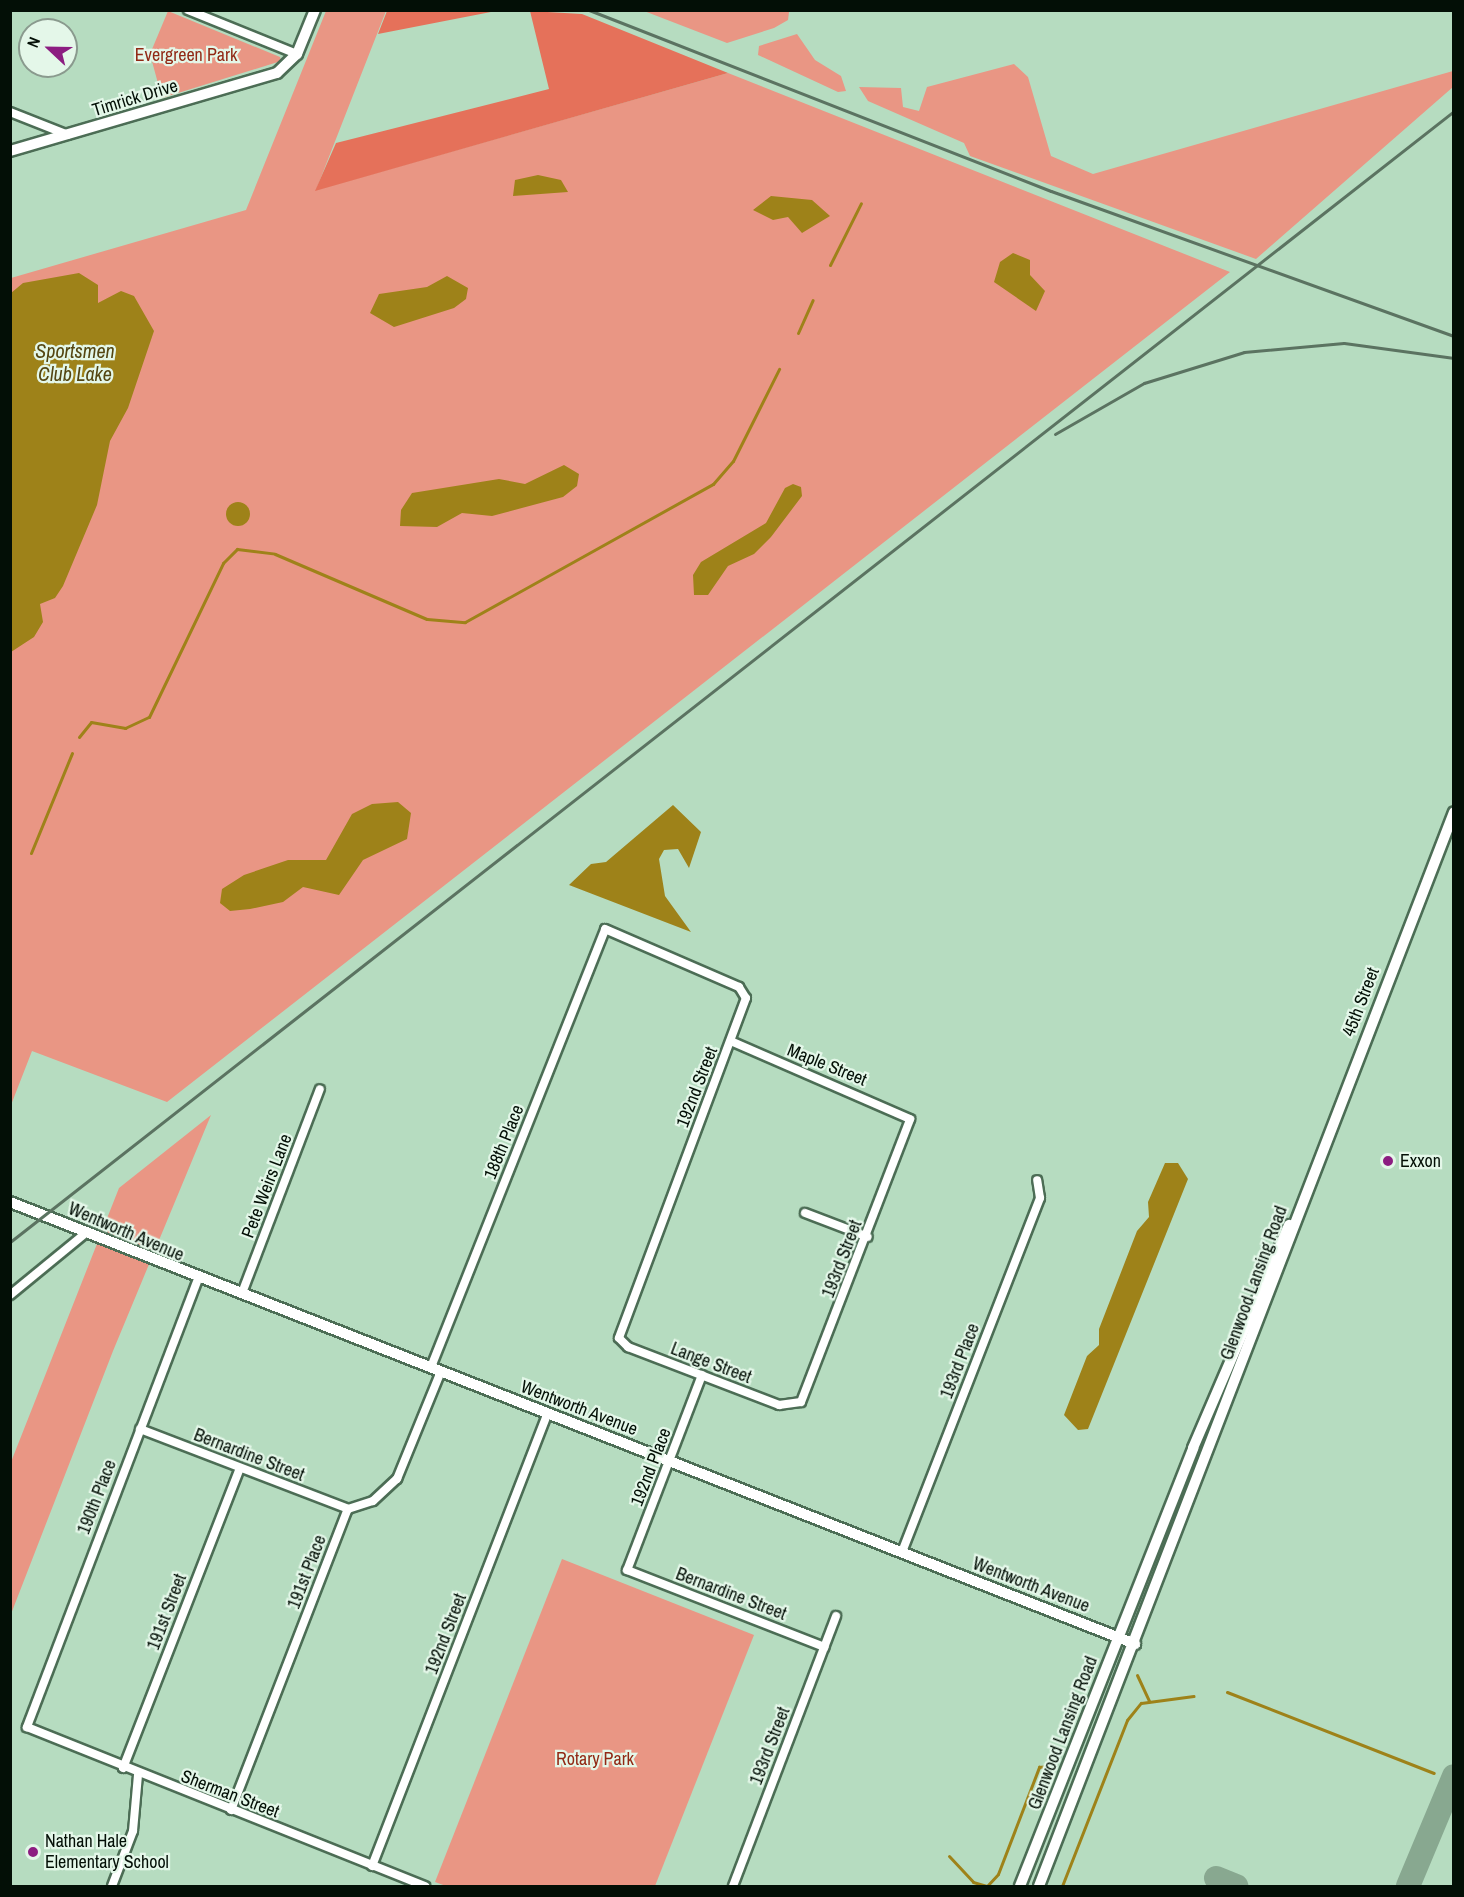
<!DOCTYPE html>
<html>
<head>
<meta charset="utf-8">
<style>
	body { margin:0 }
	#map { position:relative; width:1464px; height:1897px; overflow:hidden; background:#b6dcc0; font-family:"Archivo Narrow",sans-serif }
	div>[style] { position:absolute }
	.green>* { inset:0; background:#e99684 }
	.forest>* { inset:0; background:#e5715a }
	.water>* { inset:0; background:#9e8219 }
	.round { border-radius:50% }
	.stream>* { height:3px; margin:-1.5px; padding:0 1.5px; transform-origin:1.5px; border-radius:1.5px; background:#9e8219 }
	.taxiway>* { height:24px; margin:-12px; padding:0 12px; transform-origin:12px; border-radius:12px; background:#88a890 }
	.roads { filter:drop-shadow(2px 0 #4c6d55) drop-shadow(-2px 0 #4c6d55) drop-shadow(0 2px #4c6d55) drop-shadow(0 -2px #4c6d55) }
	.street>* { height:8px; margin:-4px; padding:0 4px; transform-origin:4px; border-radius:4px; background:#fff }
	.secondary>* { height:10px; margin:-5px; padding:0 5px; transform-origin:5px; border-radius:5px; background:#fff }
	.rail>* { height:3px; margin:-1.5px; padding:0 1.5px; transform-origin:1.5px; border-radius:1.5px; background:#5b7361 }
	.dots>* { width:16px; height:16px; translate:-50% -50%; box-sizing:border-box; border:3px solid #e4f7e9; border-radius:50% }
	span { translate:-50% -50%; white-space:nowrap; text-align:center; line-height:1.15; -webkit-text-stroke:4.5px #e4f7e9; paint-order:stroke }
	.park-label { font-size:18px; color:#912915 }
	.street-label { font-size:18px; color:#030f06 }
	.poi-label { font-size:18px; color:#030f06 }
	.left { translate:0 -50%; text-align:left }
	.water-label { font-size:20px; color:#544511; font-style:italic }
	.frame { position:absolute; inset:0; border:12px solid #030f06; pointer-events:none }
	.north { position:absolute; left:18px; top:18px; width:60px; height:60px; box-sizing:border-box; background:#e4f7e9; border:2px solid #8a9a8e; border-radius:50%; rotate:292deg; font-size:16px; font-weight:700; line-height:24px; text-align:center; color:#030f06 }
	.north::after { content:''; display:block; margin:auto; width:21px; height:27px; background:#8c1d81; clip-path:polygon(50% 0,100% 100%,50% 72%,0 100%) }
</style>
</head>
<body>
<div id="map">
	<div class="green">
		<div style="clip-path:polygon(168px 11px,280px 57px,281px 61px,162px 98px,150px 54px)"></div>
		<div style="clip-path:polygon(326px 11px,386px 11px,316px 190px,728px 73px,1230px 272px,167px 1102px,32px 1051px,11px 1105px,11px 278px,246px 210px)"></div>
		<div style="clip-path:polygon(644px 11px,788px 10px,789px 12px,788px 20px,774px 28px,727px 43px)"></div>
		<div style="clip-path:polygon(797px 34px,815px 60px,841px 76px,846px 91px,838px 92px,758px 55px,759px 46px)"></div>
		<div style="clip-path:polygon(1014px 64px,1028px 77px,1051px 156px,1093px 174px,1453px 71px,1453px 87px,1256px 259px,970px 156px,964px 143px,868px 101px,859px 87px,901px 88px,903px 107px,919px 111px,927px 87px)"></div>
		<div style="clip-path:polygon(211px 1115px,113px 1351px,11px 1614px,11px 1462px,119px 1188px)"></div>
		<div style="clip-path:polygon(562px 1559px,754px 1635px,655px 1886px,446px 1886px,435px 1882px)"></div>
	</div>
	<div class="forest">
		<div style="clip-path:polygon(387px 11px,387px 10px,496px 11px,378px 34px)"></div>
		<div style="clip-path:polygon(530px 11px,582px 14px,728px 73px,315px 191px,336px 143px,549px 89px)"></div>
	</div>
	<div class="water">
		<div style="clip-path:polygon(538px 175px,561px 180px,568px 192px,513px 196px,515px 180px)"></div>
		<div style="clip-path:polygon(771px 196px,812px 200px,830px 216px,802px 233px,788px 217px,773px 220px,753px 210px)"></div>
		<div style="clip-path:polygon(1013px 253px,1030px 260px,1030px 275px,1045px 291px,1036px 311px,994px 282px,1000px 262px)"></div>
		<div style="clip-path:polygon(79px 273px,98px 285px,98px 303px,121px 291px,134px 296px,154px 331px,128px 408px,110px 441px,97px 505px,63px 586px,55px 598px,40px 604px,43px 622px,34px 637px,11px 652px,11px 293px,23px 283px)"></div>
		<div style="clip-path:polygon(447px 276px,468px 288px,466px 299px,454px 308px,394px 327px,370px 313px,379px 294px,427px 287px)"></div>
		<div style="clip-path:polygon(564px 465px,579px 474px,577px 486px,563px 497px,492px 516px,462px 513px,437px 527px,400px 526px,401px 510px,412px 493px,499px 479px,525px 484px)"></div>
		<div style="clip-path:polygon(793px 484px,801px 487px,802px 496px,771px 537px,754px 554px,728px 566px,708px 595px,694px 595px,693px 575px,701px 562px,766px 523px,785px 488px)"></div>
		<div class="round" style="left:226px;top:502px;width:24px;height:24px"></div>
		<div style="clip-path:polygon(398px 802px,411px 813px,407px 839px,363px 860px,339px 895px,303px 887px,283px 902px,250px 909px,230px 911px,220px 903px,222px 889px,244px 875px,288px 860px,326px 860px,352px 814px,372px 804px)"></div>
		<div style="clip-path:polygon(673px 805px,701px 832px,689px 868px,678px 849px,664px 850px,659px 859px,665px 896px,691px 932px,569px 885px,591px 864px,606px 862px)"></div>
		<div style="clip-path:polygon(1165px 1163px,1178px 1163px,1188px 1179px,1088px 1429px,1078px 1430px,1064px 1415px,1087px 1356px,1099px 1345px,1099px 1329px,1137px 1231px,1149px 1217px,1148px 1202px)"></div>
	</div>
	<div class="stream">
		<div style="left:830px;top:265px;width:69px;rotate:-63.4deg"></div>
		<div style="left:798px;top:333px;width:36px;rotate:-66deg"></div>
		<div style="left:79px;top:737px;width:19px;rotate:-51deg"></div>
		<div style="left:91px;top:722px;width:35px;rotate:10deg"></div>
		<div style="left:125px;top:728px;width:26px;rotate:-25deg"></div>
		<div style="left:149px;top:717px;width:171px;rotate:-64.3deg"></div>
		<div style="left:223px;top:563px;width:20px;rotate:-45deg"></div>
		<div style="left:237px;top:549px;width:38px;rotate:7deg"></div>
		<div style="left:275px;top:554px;width:165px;rotate:23.2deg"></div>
		<div style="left:427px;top:619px;width:38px;rotate:5deg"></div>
		<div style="left:465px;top:622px;width:284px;rotate:-29.1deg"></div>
		<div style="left:713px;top:484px;width:30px;rotate:-49deg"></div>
		<div style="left:733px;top:461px;width:103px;rotate:-63.4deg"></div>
		<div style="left:31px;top:853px;width:108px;rotate:-67.7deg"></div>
		<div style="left:1137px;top:1675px;width:29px;rotate:65deg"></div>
		<div style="left:1227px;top:1692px;width:222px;rotate:21.4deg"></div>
		<div style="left:949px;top:1856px;width:35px;rotate:47deg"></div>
		<div style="left:973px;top:1882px;width:15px;rotate:16deg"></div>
		<div style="left:987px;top:1886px;width:16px;rotate:-47deg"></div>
		<div style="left:998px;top:1874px;width:115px;rotate:-69deg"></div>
		<div style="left:1039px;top:1767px;width:9px;rotate:-6deg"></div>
		<div style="left:1062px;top:1886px;width:178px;rotate:-68.6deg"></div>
		<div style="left:1127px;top:1720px;width:22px;rotate:-51deg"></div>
		<div style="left:1141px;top:1703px;width:53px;rotate:-7.5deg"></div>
	</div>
	<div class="taxiway">
		<div style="left:1216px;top:1878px;width:22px;rotate:22deg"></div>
		<div style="left:1408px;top:1886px;width:119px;rotate:-67.3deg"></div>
	</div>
	<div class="roads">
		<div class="street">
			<div style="left:188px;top:10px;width:118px;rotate:22deg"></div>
			<div style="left:10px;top:112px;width:62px;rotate:21.6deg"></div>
			<div style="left:805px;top:1213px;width:67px;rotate:20.9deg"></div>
			<div style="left:198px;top:1279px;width:480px;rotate:110.9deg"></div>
			<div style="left:27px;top:1727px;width:429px;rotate:21.8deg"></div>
			<div style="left:242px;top:1293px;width:218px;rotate:-69.1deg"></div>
			<div style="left:10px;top:1295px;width:99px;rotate:-39.3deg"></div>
			<div style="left:431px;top:1367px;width:471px;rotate:-68.3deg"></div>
			<div style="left:605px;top:929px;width:146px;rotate:23.4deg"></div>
			<div style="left:739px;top:987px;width:13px;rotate:58deg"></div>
			<div style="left:746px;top:998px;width:363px;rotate:110.5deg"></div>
			<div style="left:619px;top:1338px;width:13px;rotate:45deg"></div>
			<div style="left:628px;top:1347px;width:162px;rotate:21deg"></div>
			<div style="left:779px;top:1405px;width:22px;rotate:-8deg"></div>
			<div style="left:801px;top:1402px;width:303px;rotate:-68.9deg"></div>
			<div style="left:910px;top:1119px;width:195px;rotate:-156.5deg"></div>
			<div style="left:702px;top:1375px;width:209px;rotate:111deg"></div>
			<div style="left:627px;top:1570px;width:212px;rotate:21.3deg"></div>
			<div style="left:140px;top:1429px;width:223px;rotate:21deg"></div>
			<div style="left:902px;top:1552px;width:380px;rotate:-68.7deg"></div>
			<div style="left:1040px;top:1198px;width:18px;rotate:-99deg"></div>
			<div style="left:123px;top:1768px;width:322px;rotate:-68.7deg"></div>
			<div style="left:231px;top:1810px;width:323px;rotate:-68.8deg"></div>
			<div style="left:348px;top:1509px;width:26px;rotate:-18deg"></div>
			<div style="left:373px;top:1501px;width:33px;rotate:-43deg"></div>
			<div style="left:397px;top:1479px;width:117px;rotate:-67.8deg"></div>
			<div style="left:372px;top:1866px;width:486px;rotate:-68.8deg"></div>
			<div style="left:112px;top:1886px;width:59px;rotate:-69.1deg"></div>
			<div style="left:133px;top:1831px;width:56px;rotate:-84.9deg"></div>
			<div style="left:733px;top:1886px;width:289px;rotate:-69.1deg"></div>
		</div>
		<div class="secondary">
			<div style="left:10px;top:151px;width:278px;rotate:-16.3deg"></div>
			<div style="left:277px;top:73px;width:28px;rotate:-44deg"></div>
			<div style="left:297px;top:54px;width:48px;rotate:-67.8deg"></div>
			<div style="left:10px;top:1202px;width:1209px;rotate:21.45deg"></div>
			<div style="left:1020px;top:1886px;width:471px;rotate:-68.4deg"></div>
			<div style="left:1193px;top:1448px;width:243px;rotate:-66.7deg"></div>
			<div style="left:1039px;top:1886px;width:1151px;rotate:-68.87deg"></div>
		</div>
	</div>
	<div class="rail">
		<div style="left:589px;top:10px;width:496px;rotate:21.4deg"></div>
		<div style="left:1051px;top:191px;width:428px;rotate:19.8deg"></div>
		<div style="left:1055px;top:434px;width:103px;rotate:-29.8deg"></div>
		<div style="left:1144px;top:383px;width:105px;rotate:-17.2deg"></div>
		<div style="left:1244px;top:352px;width:100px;rotate:-5.1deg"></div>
		<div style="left:1344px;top:343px;width:111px;rotate:7.8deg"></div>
		<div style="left:10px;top:1242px;width:1834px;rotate:-38.07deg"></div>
	</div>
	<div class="dots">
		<div style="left:1388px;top:1161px;background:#8c1d81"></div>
		<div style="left:33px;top:1852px;background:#8c1d81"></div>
	</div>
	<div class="park-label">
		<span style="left:186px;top:55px">Evergreen Park</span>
		<span style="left:595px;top:1759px">Rotary Park</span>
	</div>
	<div class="street-label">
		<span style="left:135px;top:98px;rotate:-17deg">Timrick Drive</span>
		<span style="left:1361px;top:1002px;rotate:-69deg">45th Street</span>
		<span style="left:827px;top:1065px;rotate:22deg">Maple Street</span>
		<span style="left:697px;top:1087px;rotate:-69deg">192nd Street</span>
		<span style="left:504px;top:1142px;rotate:-68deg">188th Place</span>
		<span style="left:267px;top:1186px;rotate:-69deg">Pete Weirs Lane</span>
		<span style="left:126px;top:1232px;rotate:23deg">Wentworth Avenue</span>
		<span style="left:842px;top:1259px;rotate:-69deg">193rd Street</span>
		<span style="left:1254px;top:1283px;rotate:-70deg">Glenwood Lansing Road</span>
		<span style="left:960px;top:1361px;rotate:-69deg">193rd Place</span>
		<span style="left:711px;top:1363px;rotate:21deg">Lange Street</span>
		<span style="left:579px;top:1408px;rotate:21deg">Wentworth Avenue</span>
		<span style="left:249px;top:1455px;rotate:21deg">Bernardine Street</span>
		<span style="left:651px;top:1467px;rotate:-69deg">192nd Place</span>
		<span style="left:97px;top:1497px;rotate:-69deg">190th Place</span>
		<span style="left:307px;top:1572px;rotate:-69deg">191st Place</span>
		<span style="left:1031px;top:1585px;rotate:21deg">Wentworth Avenue</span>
		<span style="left:731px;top:1594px;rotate:21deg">Bernardine Street</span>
		<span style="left:167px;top:1612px;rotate:-69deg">191st Street</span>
		<span style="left:446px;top:1634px;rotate:-69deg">192nd Street</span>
		<span style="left:1063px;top:1733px;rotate:-69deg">Glenwood Lansing Road</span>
		<span style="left:770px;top:1746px;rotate:-69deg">193rd Street</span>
		<span style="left:230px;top:1794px;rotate:21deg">Sherman Street</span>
	</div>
	<div class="poi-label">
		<span class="left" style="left:1400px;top:1161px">Exxon</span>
		<span class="left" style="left:45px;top:1852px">Nathan Hale<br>Elementary School</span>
	</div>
	<div class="water-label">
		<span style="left:75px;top:362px">Sportsmen<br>Club Lake</span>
	</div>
	<div class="frame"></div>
	<div class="north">N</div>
</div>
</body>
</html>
